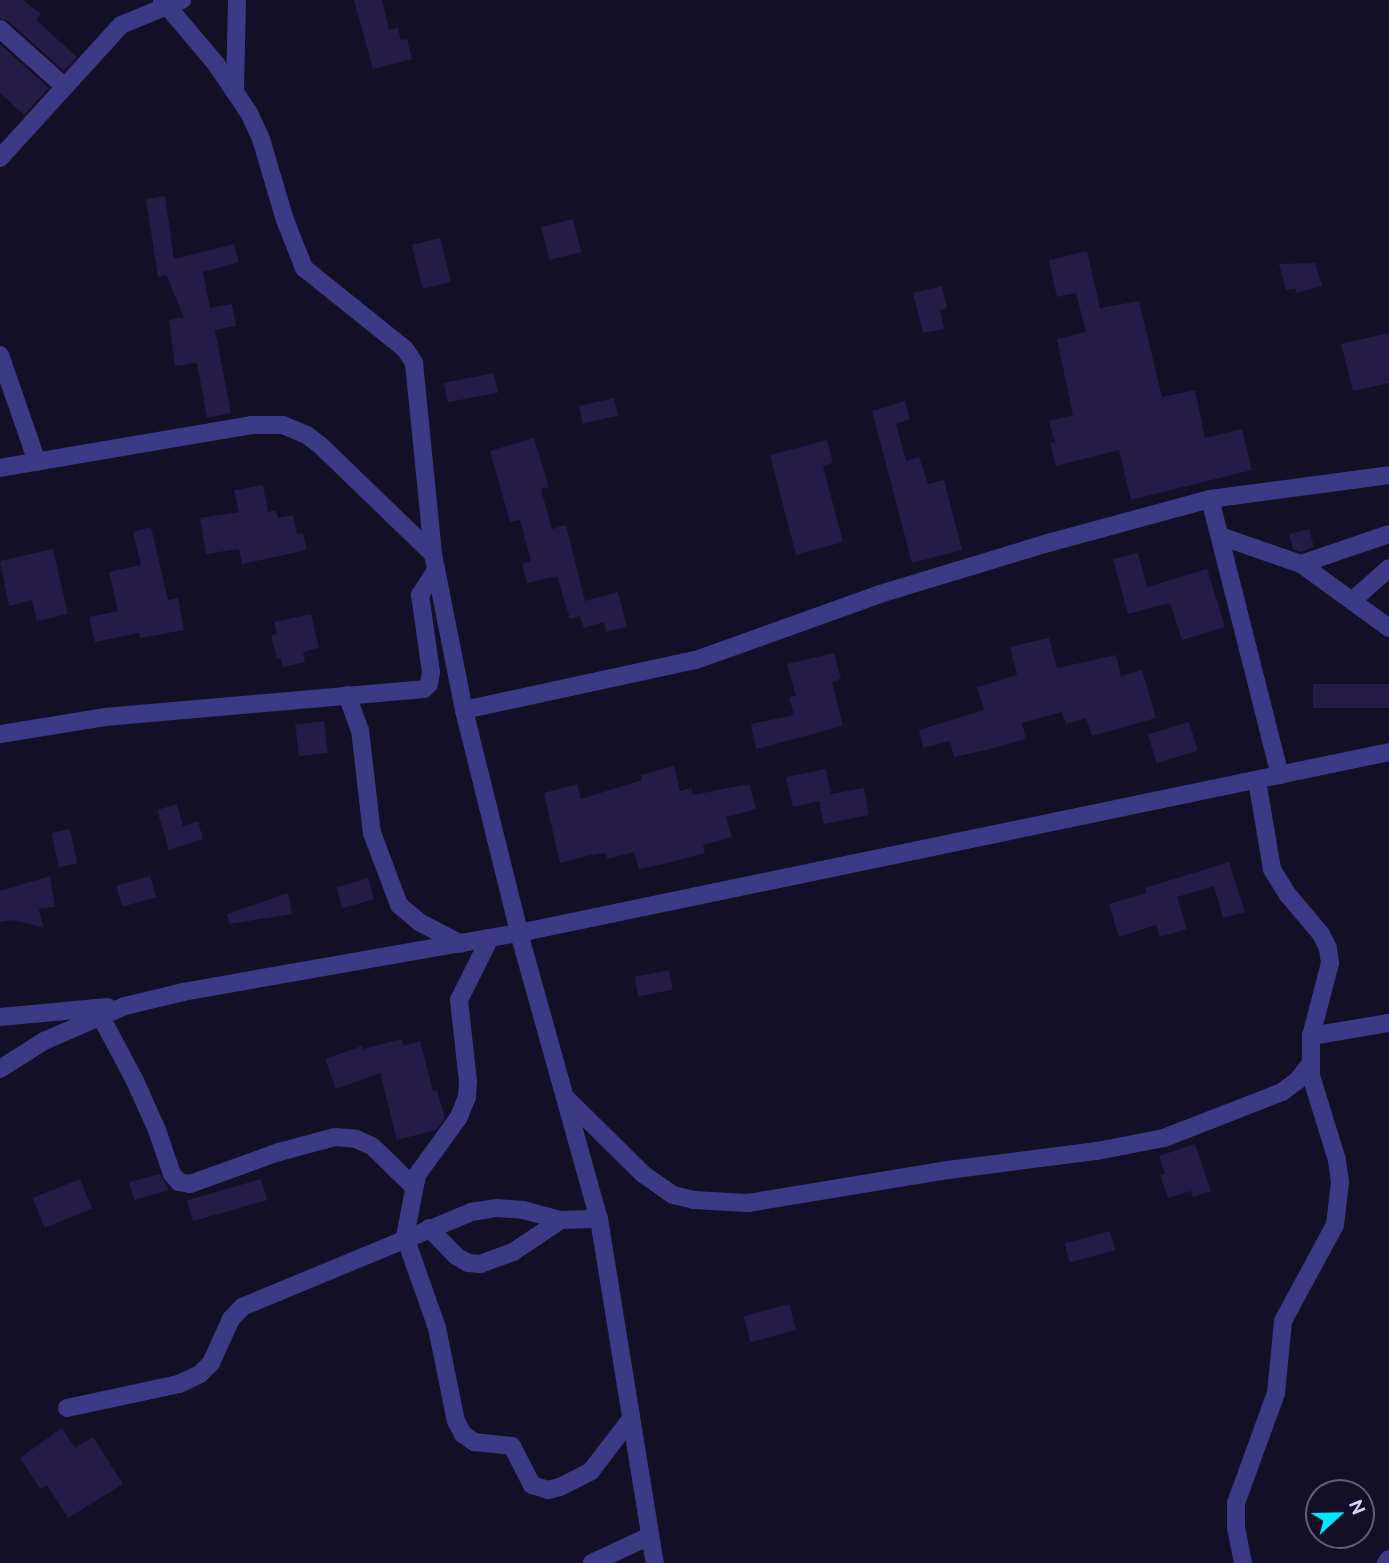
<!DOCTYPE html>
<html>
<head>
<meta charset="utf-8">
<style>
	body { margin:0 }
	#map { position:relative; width:1389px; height:1563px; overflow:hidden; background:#130f26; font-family:Ubuntu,sans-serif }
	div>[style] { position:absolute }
	.building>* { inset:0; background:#241b47; transform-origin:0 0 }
	.minor>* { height:18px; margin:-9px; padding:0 9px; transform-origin:9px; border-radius:9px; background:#3d3a85 }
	span { translate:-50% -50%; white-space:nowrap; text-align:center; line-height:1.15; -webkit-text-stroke:5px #130f26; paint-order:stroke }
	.north { position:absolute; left:1305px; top:1479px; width:70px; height:70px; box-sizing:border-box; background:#130f26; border:2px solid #625e7d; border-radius:50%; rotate:68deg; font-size:19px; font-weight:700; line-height:28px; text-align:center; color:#d9d4ff }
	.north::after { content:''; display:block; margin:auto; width:24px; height:32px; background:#00e5ff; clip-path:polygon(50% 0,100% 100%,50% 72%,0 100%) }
</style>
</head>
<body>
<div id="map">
	<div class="building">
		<div style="clip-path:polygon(0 0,23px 0,41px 14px,36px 20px,77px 57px,64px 71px,8px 21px,0 18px)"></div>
		<div style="clip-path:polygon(354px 0,382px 0,389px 30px,398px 28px,401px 40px,407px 39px,412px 59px,373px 69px)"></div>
		<div style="clip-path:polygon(0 44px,49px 88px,24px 115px,0 93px)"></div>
		<div style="clip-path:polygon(165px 196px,174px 259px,234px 244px,239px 262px,203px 272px,210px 308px,232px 304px,236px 326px,215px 330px,231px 413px,207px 418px,197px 363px,175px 366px,169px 320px,184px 317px,166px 275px,158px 277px,146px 199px)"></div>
		<div style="left:573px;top:219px;width:34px;height:33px;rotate:76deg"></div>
		<div style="left:440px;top:238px;width:45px;height:29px;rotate:76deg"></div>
		<div style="clip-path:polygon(1087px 251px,1100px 308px,1139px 301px,1162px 397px,1195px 390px,1205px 438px,1242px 429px,1252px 470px,1131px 500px,1119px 450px,1056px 466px,1050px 443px,1055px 442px,1049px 421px,1073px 415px,1057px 339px,1086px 332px,1076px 293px,1057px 297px,1049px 260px)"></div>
		<div style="clip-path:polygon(1315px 263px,1322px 286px,1297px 293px,1295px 288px,1286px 290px,1279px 264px)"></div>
		<div style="clip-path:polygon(942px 286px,947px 308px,940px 310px,944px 329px,923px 333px,913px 293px)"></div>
		<div style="clip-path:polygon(1389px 333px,1389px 383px,1353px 391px,1341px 344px)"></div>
		<div style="left:494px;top:373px;width:20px;height:51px;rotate:79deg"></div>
		<div style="left:614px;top:398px;width:18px;height:36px;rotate:77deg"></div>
		<div style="clip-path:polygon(905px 401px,910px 419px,896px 424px,906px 461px,919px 457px,928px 484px,944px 480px,962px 550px,912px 563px,872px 411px)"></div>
		<div style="clip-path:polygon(534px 438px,549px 487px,541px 489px,552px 529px,566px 525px,585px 601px,618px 592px,627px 627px,606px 632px,604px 622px,584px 628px,580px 616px,570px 619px,557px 576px,527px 583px,522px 564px,531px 561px,520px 520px,510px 522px,490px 451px)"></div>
		<div style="clip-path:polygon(827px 440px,833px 463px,823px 466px,843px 542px,796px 555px,770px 455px)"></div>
		<div style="clip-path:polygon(263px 485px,268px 512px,276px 510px,278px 518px,293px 515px,297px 534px,303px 533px,307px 550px,242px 564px,239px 549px,206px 554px,200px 518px,239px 512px,234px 490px)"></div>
		<div style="clip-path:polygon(151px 527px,168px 600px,178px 598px,184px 630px,140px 638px,139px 633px,95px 642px,89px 617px,118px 611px,109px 572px,141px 565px,133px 532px)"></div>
		<div style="clip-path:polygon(1309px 529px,1314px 547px,1301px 552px,1293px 549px,1289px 534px)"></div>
		<div style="clip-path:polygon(53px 549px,68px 614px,37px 621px,32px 600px,9px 606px,0 561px)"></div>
		<div style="clip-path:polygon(1138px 553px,1147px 587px,1207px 569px,1225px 627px,1182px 640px,1170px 603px,1128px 614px,1113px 559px)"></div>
		<div style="clip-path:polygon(311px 614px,319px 648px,303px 652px,305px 662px,283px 667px,281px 658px,277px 659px,271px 636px,277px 634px,274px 622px)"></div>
		<div style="clip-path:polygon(1049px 638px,1057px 668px,1116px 655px,1121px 676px,1142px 670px,1156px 718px,1092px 736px,1086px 718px,1066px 724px,1062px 712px,1022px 723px,1026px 739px,982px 751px,954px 757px,950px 741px,923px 748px,919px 730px,984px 710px,977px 687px,1017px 675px,1010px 647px)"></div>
		<div style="clip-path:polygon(834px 653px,841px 679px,832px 682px,843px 726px,756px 749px,751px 724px,794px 715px,789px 697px,796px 696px,787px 664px)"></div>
		<div style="left:1389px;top:684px;width:24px;height:76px;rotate:90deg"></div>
		<div style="left:324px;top:721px;width:32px;height:29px;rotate:83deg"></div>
		<div style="left:1189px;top:722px;width:30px;height:43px;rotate:73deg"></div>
		<div style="clip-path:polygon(674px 766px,680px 791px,691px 788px,693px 795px,749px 784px,756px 809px,726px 817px,732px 837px,703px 845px,705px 853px,664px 864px,639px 869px,634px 852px,607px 859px,606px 853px,586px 856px,560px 863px,544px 793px,577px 784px,581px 799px,642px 780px,641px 775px)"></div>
		<div style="clip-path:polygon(826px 769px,831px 794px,864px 788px,869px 815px,824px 824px,819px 801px,793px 807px,786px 777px)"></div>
		<div style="clip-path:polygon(177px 804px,183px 826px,198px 821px,203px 839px,169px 850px,157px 810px)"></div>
		<div style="left:70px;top:829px;width:35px;height:19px;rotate:78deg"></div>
		<div style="clip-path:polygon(1229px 862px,1245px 912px,1223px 918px,1214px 886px,1177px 897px,1187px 929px,1160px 937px,1156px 925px,1119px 937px,1109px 904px,1146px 893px,1145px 888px)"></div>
		<div style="clip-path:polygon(50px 876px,55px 907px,39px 909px,43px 927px,11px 920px,0 922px,0 891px)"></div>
		<div style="left:150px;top:876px;width:22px;height:35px;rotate:74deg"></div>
		<div style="left:368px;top:878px;width:22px;height:33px;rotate:74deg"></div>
		<div style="clip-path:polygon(288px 893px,292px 914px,229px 924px,227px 914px)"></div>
		<div style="left:669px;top:970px;width:20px;height:35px;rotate:79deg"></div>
		<div style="clip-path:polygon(402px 1039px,404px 1046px,420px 1041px,433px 1091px,437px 1090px,445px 1118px,436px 1130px,397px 1140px,380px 1073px,336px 1089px,325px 1059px,362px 1046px,363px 1049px)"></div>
		<div style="clip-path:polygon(1195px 1144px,1211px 1191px,1193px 1197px,1191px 1191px,1168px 1198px,1160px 1175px,1165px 1174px,1159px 1156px)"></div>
		<div style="clip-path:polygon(160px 1174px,169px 1190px,134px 1200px,129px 1182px)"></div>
		<div style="left:80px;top:1179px;width:32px;height:51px;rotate:68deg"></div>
		<div style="left:261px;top:1179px;width:22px;height:77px;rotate:74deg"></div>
		<div style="left:1110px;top:1231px;width:20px;height:47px;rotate:75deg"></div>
		<div style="left:789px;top:1304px;width:27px;height:47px;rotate:75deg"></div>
		<div style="clip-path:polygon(62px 1428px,75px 1448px,93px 1437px,123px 1484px,68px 1518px,47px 1485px,40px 1489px,20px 1458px)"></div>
	</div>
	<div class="minor">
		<div style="left:162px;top:0;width:84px;rotate:49.8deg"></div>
		<div style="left:216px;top:64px;width:59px;rotate:56deg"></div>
		<div style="left:249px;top:113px;width:29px;rotate:65deg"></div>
		<div style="left:261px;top:139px;width:84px;rotate:73.5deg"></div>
		<div style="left:285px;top:220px;width:52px;rotate:68.4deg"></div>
		<div style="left:304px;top:268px;width:129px;rotate:38.7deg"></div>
		<div style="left:405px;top:349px;width:17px;rotate:57deg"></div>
		<div style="left:414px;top:363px;width:192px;rotate:84.3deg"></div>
		<div style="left:433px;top:554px;width:159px;rotate:78.8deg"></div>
		<div style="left:464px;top:710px;width:230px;rotate:76.1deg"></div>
		<div style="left:519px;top:933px;width:297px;rotate:74.4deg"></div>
		<div style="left:599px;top:1219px;width:349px;rotate:80.8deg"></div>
		<div style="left:0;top:29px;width:86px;rotate:41.7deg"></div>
		<div style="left:235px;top:89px;width:89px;rotate:-88.7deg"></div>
		<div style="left:0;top:158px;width:180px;rotate:-47.7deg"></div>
		<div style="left:121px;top:25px;width:66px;rotate:-22.3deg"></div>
		<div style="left:0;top:355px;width:113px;rotate:70.9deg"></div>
		<div style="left:0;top:468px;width:255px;rotate:-9.7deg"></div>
		<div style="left:251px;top:425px;width:32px"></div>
		<div style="left:283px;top:425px;width:26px;rotate:23deg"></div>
		<div style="left:307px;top:435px;width:16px;rotate:38deg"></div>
		<div style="left:320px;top:445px;width:157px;rotate:44deg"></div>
		<div style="left:1210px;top:499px;width:285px;rotate:75.8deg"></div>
		<div style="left:1220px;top:536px;width:86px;rotate:19.1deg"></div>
		<div style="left:1301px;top:564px;width:109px;rotate:36deg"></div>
		<div style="left:1301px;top:564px;width:93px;rotate:-18.8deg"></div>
		<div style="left:1353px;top:600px;width:48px;rotate:-41.6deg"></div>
		<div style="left:347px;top:695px;width:37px;rotate:70deg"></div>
		<div style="left:360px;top:730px;width:104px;rotate:83.4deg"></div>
		<div style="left:372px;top:833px;width:77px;rotate:69.4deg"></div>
		<div style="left:399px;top:905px;width:26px;rotate:40deg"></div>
		<div style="left:419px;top:922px;width:47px;rotate:27.6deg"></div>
		<div style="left:464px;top:710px;width:237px;rotate:-12.2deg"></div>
		<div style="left:696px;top:660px;width:195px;rotate:-19.7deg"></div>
		<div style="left:880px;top:594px;width:176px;rotate:-16.9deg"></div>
		<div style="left:1048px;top:543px;width:168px;rotate:-15.2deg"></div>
		<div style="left:1210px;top:499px;width:181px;rotate:-7.6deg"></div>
		<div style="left:0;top:734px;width:106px;rotate:-9.2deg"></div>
		<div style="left:105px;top:717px;width:320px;rotate:-5deg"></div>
		<div style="left:424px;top:689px;width:7px;rotate:-45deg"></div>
		<div style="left:429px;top:684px;width:12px;rotate:-81deg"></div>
		<div style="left:431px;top:672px;width:78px;rotate:-98.1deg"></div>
		<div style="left:420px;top:595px;width:30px;rotate:-57deg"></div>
		<div style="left:490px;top:938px;width:69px;rotate:116.6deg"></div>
		<div style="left:459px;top:1000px;width:82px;rotate:83.7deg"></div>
		<div style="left:468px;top:1082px;width:15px;rotate:94deg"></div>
		<div style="left:467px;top:1097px;width:22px;rotate:112deg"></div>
		<div style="left:459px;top:1117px;width:72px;rotate:125.9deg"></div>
		<div style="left:417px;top:1175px;width:63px;rotate:101deg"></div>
		<div style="left:405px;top:1237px;width:96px;rotate:70.6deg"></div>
		<div style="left:437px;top:1328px;width:95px;rotate:78.5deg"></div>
		<div style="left:456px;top:1421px;width:15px;rotate:62deg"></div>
		<div style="left:463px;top:1434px;width:14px;rotate:36deg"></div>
		<div style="left:474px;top:1442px;width:38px;rotate:6deg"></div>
		<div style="left:512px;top:1446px;width:44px;rotate:62.9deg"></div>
		<div style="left:532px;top:1485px;width:17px;rotate:17deg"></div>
		<div style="left:548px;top:1490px;width:12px;rotate:-14deg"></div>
		<div style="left:560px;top:1487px;width:35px;rotate:-27deg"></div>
		<div style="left:591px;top:1471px;width:64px;rotate:-52.6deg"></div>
		<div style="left:0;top:1017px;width:108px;rotate:-5.3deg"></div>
		<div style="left:101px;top:1017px;width:72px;rotate:62deg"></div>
		<div style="left:135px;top:1081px;width:54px;rotate:65.8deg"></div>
		<div style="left:157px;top:1130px;width:46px;rotate:71.2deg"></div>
		<div style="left:172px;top:1174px;width:11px;rotate:49deg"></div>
		<div style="left:179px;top:1182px;width:11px;rotate:10deg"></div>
		<div style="left:190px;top:1184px;width:95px;rotate:-19.8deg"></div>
		<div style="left:279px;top:1152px;width:58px;rotate:-15deg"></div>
		<div style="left:335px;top:1137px;width:21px;rotate:5deg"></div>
		<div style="left:356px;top:1139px;width:17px;rotate:24deg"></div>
		<div style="left:372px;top:1146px;width:57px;rotate:44.3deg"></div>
		<div style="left:1311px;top:1036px;width:79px;rotate:-9.5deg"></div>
		<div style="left:0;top:1069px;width:52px;rotate:-32.5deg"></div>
		<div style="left:44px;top:1041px;width:88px;rotate:-23.4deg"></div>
		<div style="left:125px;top:1006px;width:60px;rotate:-13.6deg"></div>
		<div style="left:183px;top:992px;width:341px;rotate:-10deg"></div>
		<div style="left:519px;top:933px;width:889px;rotate:-11.75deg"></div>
		<div style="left:565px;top:1097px;width:110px;rotate:44.6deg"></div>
		<div style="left:643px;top:1174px;width:37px;rotate:35deg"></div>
		<div style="left:673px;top:1195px;width:22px;rotate:13deg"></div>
		<div style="left:694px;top:1200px;width:54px;rotate:3.2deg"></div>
		<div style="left:748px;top:1203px;width:203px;rotate:-9.4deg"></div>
		<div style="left:948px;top:1170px;width:150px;rotate:-7.3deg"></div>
		<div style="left:1097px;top:1151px;width:68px;rotate:-11deg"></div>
		<div style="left:1164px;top:1138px;width:127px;rotate:-21.3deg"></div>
		<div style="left:1282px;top:1092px;width:20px;rotate:-37deg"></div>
		<div style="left:1298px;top:1080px;width:21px;rotate:-53deg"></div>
		<div style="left:429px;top:1228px;width:39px;rotate:46deg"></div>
		<div style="left:456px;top:1256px;width:14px;rotate:30deg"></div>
		<div style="left:468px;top:1263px;width:12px;rotate:5deg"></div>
		<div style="left:480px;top:1264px;width:35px;rotate:-20deg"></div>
		<div style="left:513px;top:1252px;width:58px;rotate:-33.7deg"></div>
		<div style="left:67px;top:1408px;width:115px;rotate:-12.1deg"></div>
		<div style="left:179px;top:1384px;width:23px;rotate:-25deg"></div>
		<div style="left:200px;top:1374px;width:16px;rotate:-45deg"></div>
		<div style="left:211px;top:1363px;width:48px;rotate:-65.6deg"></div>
		<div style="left:231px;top:1319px;width:16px;rotate:-47deg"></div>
		<div style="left:242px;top:1307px;width:248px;rotate:-22.5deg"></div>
		<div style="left:471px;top:1212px;width:25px;rotate:-9deg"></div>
		<div style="left:496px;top:1208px;width:27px;rotate:4deg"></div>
		<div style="left:523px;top:1210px;width:39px;rotate:15deg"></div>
		<div style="left:561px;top:1220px;width:38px;rotate:-2deg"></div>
		<div style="left:592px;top:1563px;width:64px;rotate:-25deg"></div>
		<div style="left:1243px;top:1563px;width:37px;rotate:-101deg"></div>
		<div style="left:1236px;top:1527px;width:24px;rotate:-90deg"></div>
		<div style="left:1236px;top:1503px;width:117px;rotate:-70deg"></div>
		<div style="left:1276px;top:1393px;width:72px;rotate:-84.4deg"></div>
		<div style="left:1283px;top:1321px;width:109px;rotate:-61.6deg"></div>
		<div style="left:1335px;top:1225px;width:43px;rotate:-83.4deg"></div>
		<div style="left:1340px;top:1182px;width:22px;rotate:-98deg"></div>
		<div style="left:1337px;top:1160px;width:88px;rotate:-107.2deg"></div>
		<div style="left:1311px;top:1076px;width:40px;rotate:-90deg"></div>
		<div style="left:1311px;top:1036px;width:75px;rotate:-75.4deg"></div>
		<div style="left:1330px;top:963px;width:15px;rotate:-98deg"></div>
		<div style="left:1328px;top:948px;width:16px;rotate:-117deg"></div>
		<div style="left:1321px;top:934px;width:51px;rotate:-130.2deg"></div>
		<div style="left:1288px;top:895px;width:31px;rotate:-122deg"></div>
		<div style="left:1272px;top:869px;width:90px;rotate:-99.6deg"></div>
		<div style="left:1386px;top:1563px;width:5px;rotate:-53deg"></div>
	</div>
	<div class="north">N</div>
</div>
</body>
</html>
